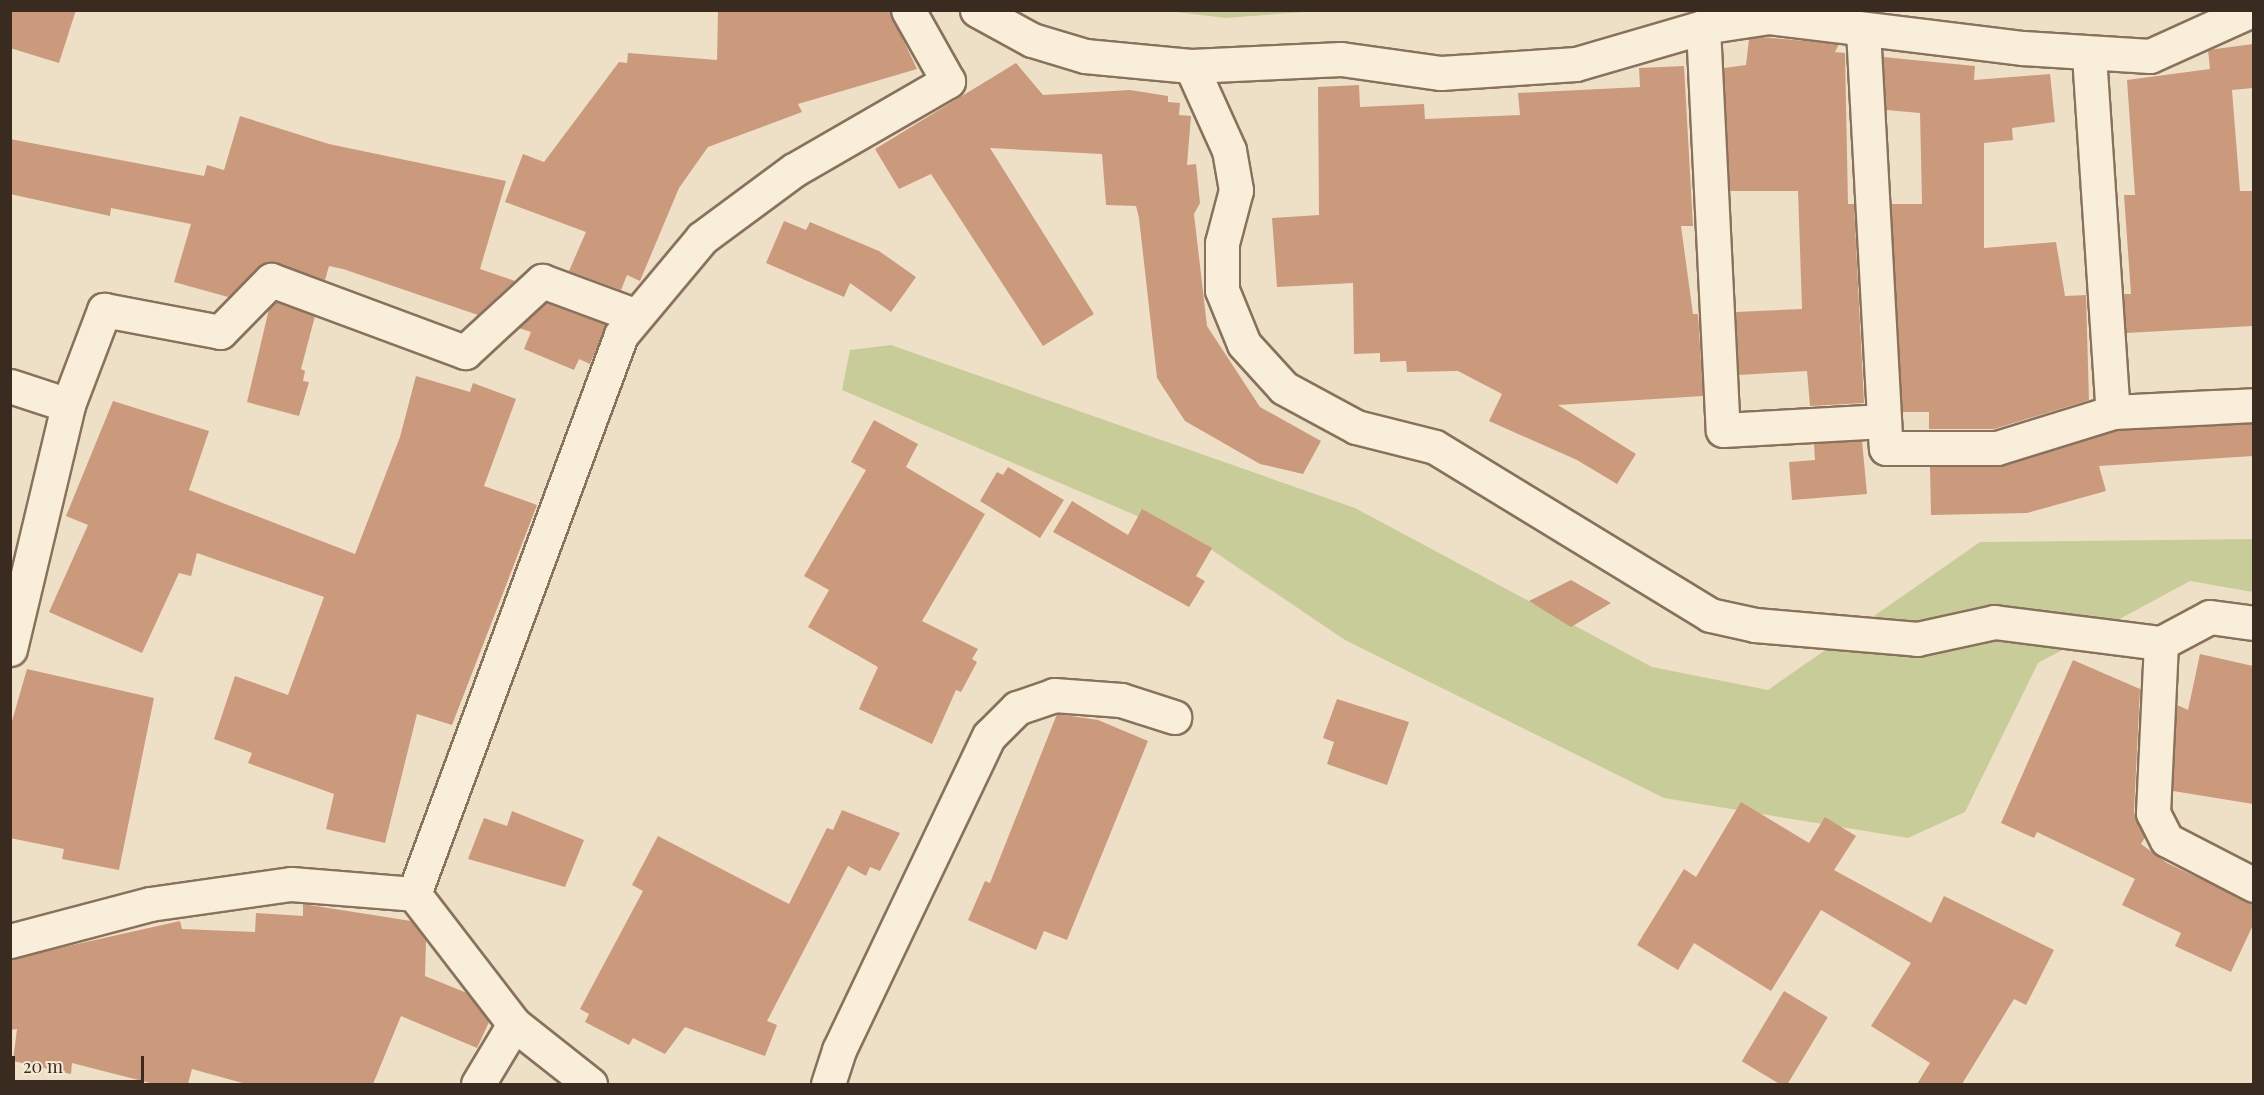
<!DOCTYPE html>
<html>
<head>
<meta charset="utf-8">
<style>
	body { margin:0 }
	#map { position:relative; width:2264px; height:1095px; overflow:hidden; background:#eee0c6; font-family:"Playfair Display",serif }
	div>[style] { position:absolute }
	.green>* { inset:0; background:#c8cc99 }
	.building>* { inset:0; background:#cb9a7c; transform-origin:0 0 }
	.roads { filter:drop-shadow(2px 0 #89725c) drop-shadow(-2px 0 #89725c) drop-shadow(0 2px #89725c) drop-shadow(0 -2px #89725c) }
	.street>* { height:33px; margin:-16.5px; padding:0 16.5px; transform-origin:16.5px; border-radius:16.5px; background:#f8eed9 }
	span { translate:-50% -50%; white-space:nowrap; text-align:center; line-height:1.15; -webkit-text-stroke:5px #f5ebd5; paint-order:stroke }
	.frame { position:absolute; inset:0; border:12px solid #392b1f; pointer-events:none }
	.scale { position:absolute; left:12px; top:1056px; width:132px; height:27px; box-sizing:border-box; border:3px solid #392b1f; border-top:0; padding-left:8px; font-size:18px; line-height:21px; white-space:nowrap; color:#392b1f; -webkit-text-stroke:4px #f5ebd5; paint-order:stroke }
</style>
</head>
<body>
<div id="map">
	<div class="green">
		<div style="clip-path:polygon(1167px 11px,1167px 10px,1317px 11px,1226px 18px)"></div>
		<div style="clip-path:polygon(891px 345px,1355px 508px,1652px 667px,1768px 690px,1980px 542px,2253px 539px,2253px 592px,2190px 581px,2038px 663px,1965px 812px,1908px 838px,1664px 798px,1345px 640px,1203px 544px,842px 390px,850px 350px)"></div>
	</div>
	<div class="building">
		<div style="clip-path:polygon(10px 10px,76px 10px,59px 63px,10px 48px)"></div>
		<div style="clip-path:polygon(718px 10px,889px 10px,917px 69px,798px 104px,802px 112px,708px 147px,679px 188px,640px 281px,627px 275px,621px 290px,569px 271px,586px 232px,505px 202px,523px 154px,544px 162px,619px 62px,627px 63px,628px 53px,717px 60px)"></div>
		<div style="clip-path:polygon(1762px 37px,1839px 44px,1835px 52px,1845px 53px,1848px 204px,1854px 204px,1864px 403px,1810px 406px,1807px 371px,1739px 375px,1736px 312px,1802px 309px,1798px 191px,1730px 191px,1724px 68px,1746px 65px,1749px 39px)"></div>
		<div style="clip-path:polygon(2253px 44px,2253px 88px,2232px 90px,2240px 191px,2253px 191px,2253px 326px,2126px 333px,2124px 294px,2131px 294px,2124px 195px,2135px 195px,2127px 80px,2210px 69px,2208px 50px)"></div>
		<div style="clip-path:polygon(1883px 57px,1975px 66px,1974px 80px,2050px 74px,2055px 122px,2012px 128px,2013px 140px,1984px 143px,1984px 248px,2056px 242px,2065px 296px,2086px 295px,2089px 400px,1994px 429px,1929px 429px,1929px 412px,1902px 412px,1891px 204px,1922px 204px,1920px 113px,1886px 110px)"></div>
		<div style="clip-path:polygon(1016px 63px,1043px 95px,1130px 90px,1168px 96px,1168px 102px,1180px 103px,1179px 115px,1191px 116px,1187px 165px,1196px 164px,1200px 203px,1194px 214px,1207px 326px,1260px 407px,1321px 441px,1303px 474px,1260px 464px,1185px 421px,1157px 378px,1139px 218px,1136px 206px,1106px 205px,1102px 154px,990px 148px,1094px 314px,1043px 346px,931px 174px,899px 189px,875px 149px)"></div>
		<div style="clip-path:polygon(1684px 66px,1693px 226px,1681px 226px,1693px 314px,1698px 314px,1703px 396px,1558px 405px,1636px 454px,1617px 484px,1577px 460px,1489px 421px,1502px 394px,1458px 371px,1407px 372px,1406px 361px,1380px 362px,1380px 353px,1354px 354px,1353px 283px,1277px 287px,1272px 218px,1319px 215px,1318px 87px,1359px 85px,1360px 107px,1424px 104px,1425px 119px,1520px 115px,1518px 93px,1640px 87px,1639px 68px)"></div>
		<div style="clip-path:polygon(240px 116px,329px 144px,506px 181px,480px 269px,515px 281px,478px 315px,343px 269px,329px 266px,325px 280px,268px 262px,228px 297px,174px 282px,191px 224px,111px 208px,110px 216px,10px 194px,10px 139px,204px 176px,207px 165px,224px 170px)"></div>
		<div style="clip-path:polygon(784px 221px,806px 230px,810px 222px,879px 251px,916px 277px,891px 312px,850px 283px,844px 297px,766px 263px)"></div>
		<div style="clip-path:polygon(276px 302px,315px 316px,301px 369px,305px 371px,303px 381px,309px 382px,299px 416px,247px 402px,269px 309px)"></div>
		<div style="clip-path:polygon(546px 303px,606px 325px,590px 364px,579px 359px,574px 370px,524px 349px,531px 332px,519px 328px)"></div>
		<div style="clip-path:polygon(416px 376px,470px 392px,473px 383px,516px 399px,484px 486px,537px 505px,452px 725px,417px 714px,385px 843px,326px 829px,334px 794px,248px 763px,252px 753px,214px 739px,235px 676px,288px 695px,324px 597px,197px 553px,191px 576px,179px 573px,142px 653px,49px 612px,88px 525px,66px 516px,113px 401px,209px 431px,189px 490px,355px 554px,400px 437px)"></div>
		<div style="clip-path:polygon(874px 420px,918px 444px,906px 467px,985px 514px,922px 621px,978px 649px,972px 659px,977px 662px,961px 692px,956px 690px,932px 744px,859px 709px,878px 667px,808px 627px,829px 590px,804px 576px,866px 470px,851px 462px)"></div>
		<div style="clip-path:polygon(2253px 424px,2253px 456px,2099px 466px,2106px 491px,2027px 513px,1931px 515px,1930px 467px,2002px 466px,2116px 431px)"></div>
		<div style="clip-path:polygon(1862px 441px,1867px 494px,1792px 500px,1789px 462px,1815px 460px,1814px 444px)"></div>
		<div style="clip-path:polygon(1008px 467px,1064px 500px,1040px 538px,980px 501px,997px 472px,1003px 475px)"></div>
		<div style="clip-path:polygon(1072px 501px,1128px 535px,1142px 509px,1212px 548px,1196px 576px,1205px 581px,1189px 607px,1053px 532px)"></div>
		<div style="clip-path:polygon(1571px 580px,1611px 603px,1571px 627px,1529px 601px)"></div>
		<div style="clip-path:polygon(2200px 654px,2253px 666px,2253px 804px,2173px 791px,2177px 705px,2188px 710px)"></div>
		<div style="clip-path:polygon(2073px 660px,2140px 689px,2134px 812px,2145px 837px,2141px 844px,2167px 863px,2253px 904px,2253px 925px,2231px 972px,2175px 946px,2181px 933px,2122px 905px,2135px 879px,2037px 832px,2034px 838px,2001px 823px)"></div>
		<div style="clip-path:polygon(27px 669px,154px 698px,119px 870px,62px 859px,64px 849px,10px 838px,10px 728px)"></div>
		<div style="clip-path:polygon(1337px 699px,1409px 722px,1387px 785px,1327px 764px,1334px 742px,1323px 738px)"></div>
		<div style="clip-path:polygon(1057px 714px,1098px 720px,1148px 741px,1067px 940px,1044px 931px,1036px 950px,968px 920px,985px 881px,990px 883px)"></div>
		<div style="clip-path:polygon(1741px 802px,1809px 843px,1825px 817px,1856px 836px,1834px 870px,1931px 923px,1944px 896px,2054px 950px,2026px 1005px,2014px 999px,1962px 1084px,1917px 1084px,1930px 1063px,1871px 1026px,1911px 963px,1821px 910px,1771px 991px,1694px 943px,1678px 970px,1637px 945px,1684px 869px,1696px 877px)"></div>
		<div style="clip-path:polygon(842px 810px,900px 833px,880px 871px,870px 867px,866px 876px,848px 866px,767px 1021px,777px 1025px,765px 1056px,685px 1027px,665px 1054px,633px 1038px,629px 1045px,585px 1022px,589px 1014px,580px 1009px,643px 891px,632px 885px,658px 836px,789px 904px,827px 828px,833px 830px)"></div>
		<div style="clip-path:polygon(512px 811px,584px 840px,565px 887px,468px 859px,484px 818px,507px 826px)"></div>
		<div style="clip-path:polygon(303px 904px,411px 921px,426px 941px,425px 976px,467px 993px,489px 1022px,477px 1048px,401px 1016px,373px 1084px,246px 1084px,192px 1069px,188px 1084px,154px 1084px,72px 1063px,71px 1074px,13px 1061px,17px 1029px,10px 1030px,10px 959px,180px 921px,182px 929px,255px 932px,256px 913px,303px 916px)"></div>
		<div style="left:1784px;top:991px;width:51px;height:82px;rotate:31deg"></div>
	</div>
	<div class="roads">
		<div class="street">
			<div style="left:977px;top:10px;width:63px;rotate:28.6deg"></div>
			<div style="left:1032px;top:40px;width:55px;rotate:16.8deg"></div>
			<div style="left:1085px;top:56px;width:106px;rotate:5.4deg"></div>
			<div style="left:1191px;top:66px;width:150px;rotate:-2.7deg"></div>
			<div style="left:1341px;top:59px;width:101px;rotate:8deg"></div>
			<div style="left:1441px;top:73px;width:135px;rotate:-3.8deg"></div>
			<div style="left:1576px;top:64px;width:132px;rotate:-16.2deg"></div>
			<div style="left:1703px;top:27px;width:67px;rotate:-8.6deg"></div>
			<div style="left:1769px;top:17px;width:256px;rotate:7deg"></div>
			<div style="left:2023px;top:48px;width:127px;rotate:3.6deg"></div>
			<div style="left:2150px;top:56px;width:112px;rotate:-24.3deg"></div>
			<div style="left:1703px;top:27px;width:403px;rotate:87.2deg"></div>
			<div style="left:1723px;top:430px;width:161px;rotate:-3.2deg"></div>
			<div style="left:1884px;top:421px;width:27px;rotate:86deg"></div>
			<div style="left:1886px;top:448px;width:111px"></div>
			<div style="left:1997px;top:448px;width:121px;rotate:-17.2deg"></div>
			<div style="left:2113px;top:412px;width:141px;rotate:-2.8deg"></div>
			<div style="left:1863px;top:30px;width:392px;rotate:86.9deg"></div>
			<div style="left:2089px;top:55px;width:358px;rotate:86.2deg"></div>
			<div style="left:1191px;top:66px;width:92px;rotate:65.7deg"></div>
			<div style="left:1229px;top:150px;width:41px;rotate:80.1deg"></div>
			<div style="left:1236px;top:190px;width:55px;rotate:104.8deg"></div>
			<div style="left:1222px;top:243px;width:47px;rotate:90deg"></div>
			<div style="left:1222px;top:290px;width:58px;rotate:67.8deg"></div>
			<div style="left:1244px;top:344px;width:59px;rotate:47.7deg"></div>
			<div style="left:1284px;top:388px;width:82px;rotate:28.4deg"></div>
			<div style="left:1356px;top:427px;width:81px;rotate:14.2deg"></div>
			<div style="left:1435px;top:447px;width:322px;rotate:31.4deg"></div>
			<div style="left:1710px;top:615px;width:46px;rotate:12.5deg"></div>
			<div style="left:1755px;top:625px;width:163px;rotate:4.9deg"></div>
			<div style="left:1917px;top:639px;width:79px;rotate:-12.4deg"></div>
			<div style="left:1994px;top:622px;width:168px;rotate:7.2deg"></div>
			<div style="left:2161px;top:643px;width:55px;rotate:-28deg"></div>
			<div style="left:2210px;top:617px;width:44px;rotate:7.8deg"></div>
			<div style="left:10px;top:386px;width:61px;rotate:18.1deg"></div>
			<div style="left:68px;top:405px;width:102px;rotate:-69.2deg"></div>
			<div style="left:104px;top:310px;width:118px;rotate:10.7deg"></div>
			<div style="left:220px;top:332px;width:73px;rotate:-45.6deg"></div>
			<div style="left:271px;top:280px;width:207px;rotate:20.4deg"></div>
			<div style="left:465px;top:352px;width:105px;rotate:-42.7deg"></div>
			<div style="left:542px;top:281px;width:98px;rotate:20.3deg"></div>
			<div style="left:2161px;top:643px;width:170px;rotate:92.7deg"></div>
			<div style="left:2153px;top:813px;width:30px;rotate:63deg"></div>
			<div style="left:2167px;top:840px;width:98px;rotate:27.3deg"></div>
			<div style="left:10px;top:649px;width:251px;rotate:-76.6deg"></div>
			<div style="left:414px;top:894px;width:596px;rotate:-69.68deg"></div>
			<div style="left:621px;top:335px;width:126px;rotate:-50.1deg"></div>
			<div style="left:702px;top:238px;width:114px;rotate:-36.5deg"></div>
			<div style="left:794px;top:170px;width:178px;rotate:-30deg"></div>
			<div style="left:948px;top:81px;width:81px;rotate:-119.4deg"></div>
			<div style="left:10px;top:941px;width:145px;rotate:-14.8deg"></div>
			<div style="left:150px;top:904px;width:142px;rotate:-8.1deg"></div>
			<div style="left:291px;top:884px;width:123px;rotate:4.6deg"></div>
			<div style="left:414px;top:894px;width:164px;rotate:52.4deg"></div>
			<div style="left:514px;top:1024px;width:97px;rotate:38.3deg"></div>
			<div style="left:478px;top:1084px;width:70px;rotate:-59deg"></div>
			<div style="left:828px;top:1084px;width:36px;rotate:-72deg"></div>
			<div style="left:839px;top:1050px;width:348px;rotate:-64.5deg"></div>
			<div style="left:989px;top:736px;width:40px;rotate:-45deg"></div>
			<div style="left:1017px;top:708px;width:39px;rotate:-19deg"></div>
			<div style="left:1054px;top:695px;width:67px;rotate:4.3deg"></div>
			<div style="left:1121px;top:700px;width:56px;rotate:17.8deg"></div>
		</div>
	</div>
	<div class="frame"></div>
	<div class="scale">20 m</div>
</div>
</body>
</html>
